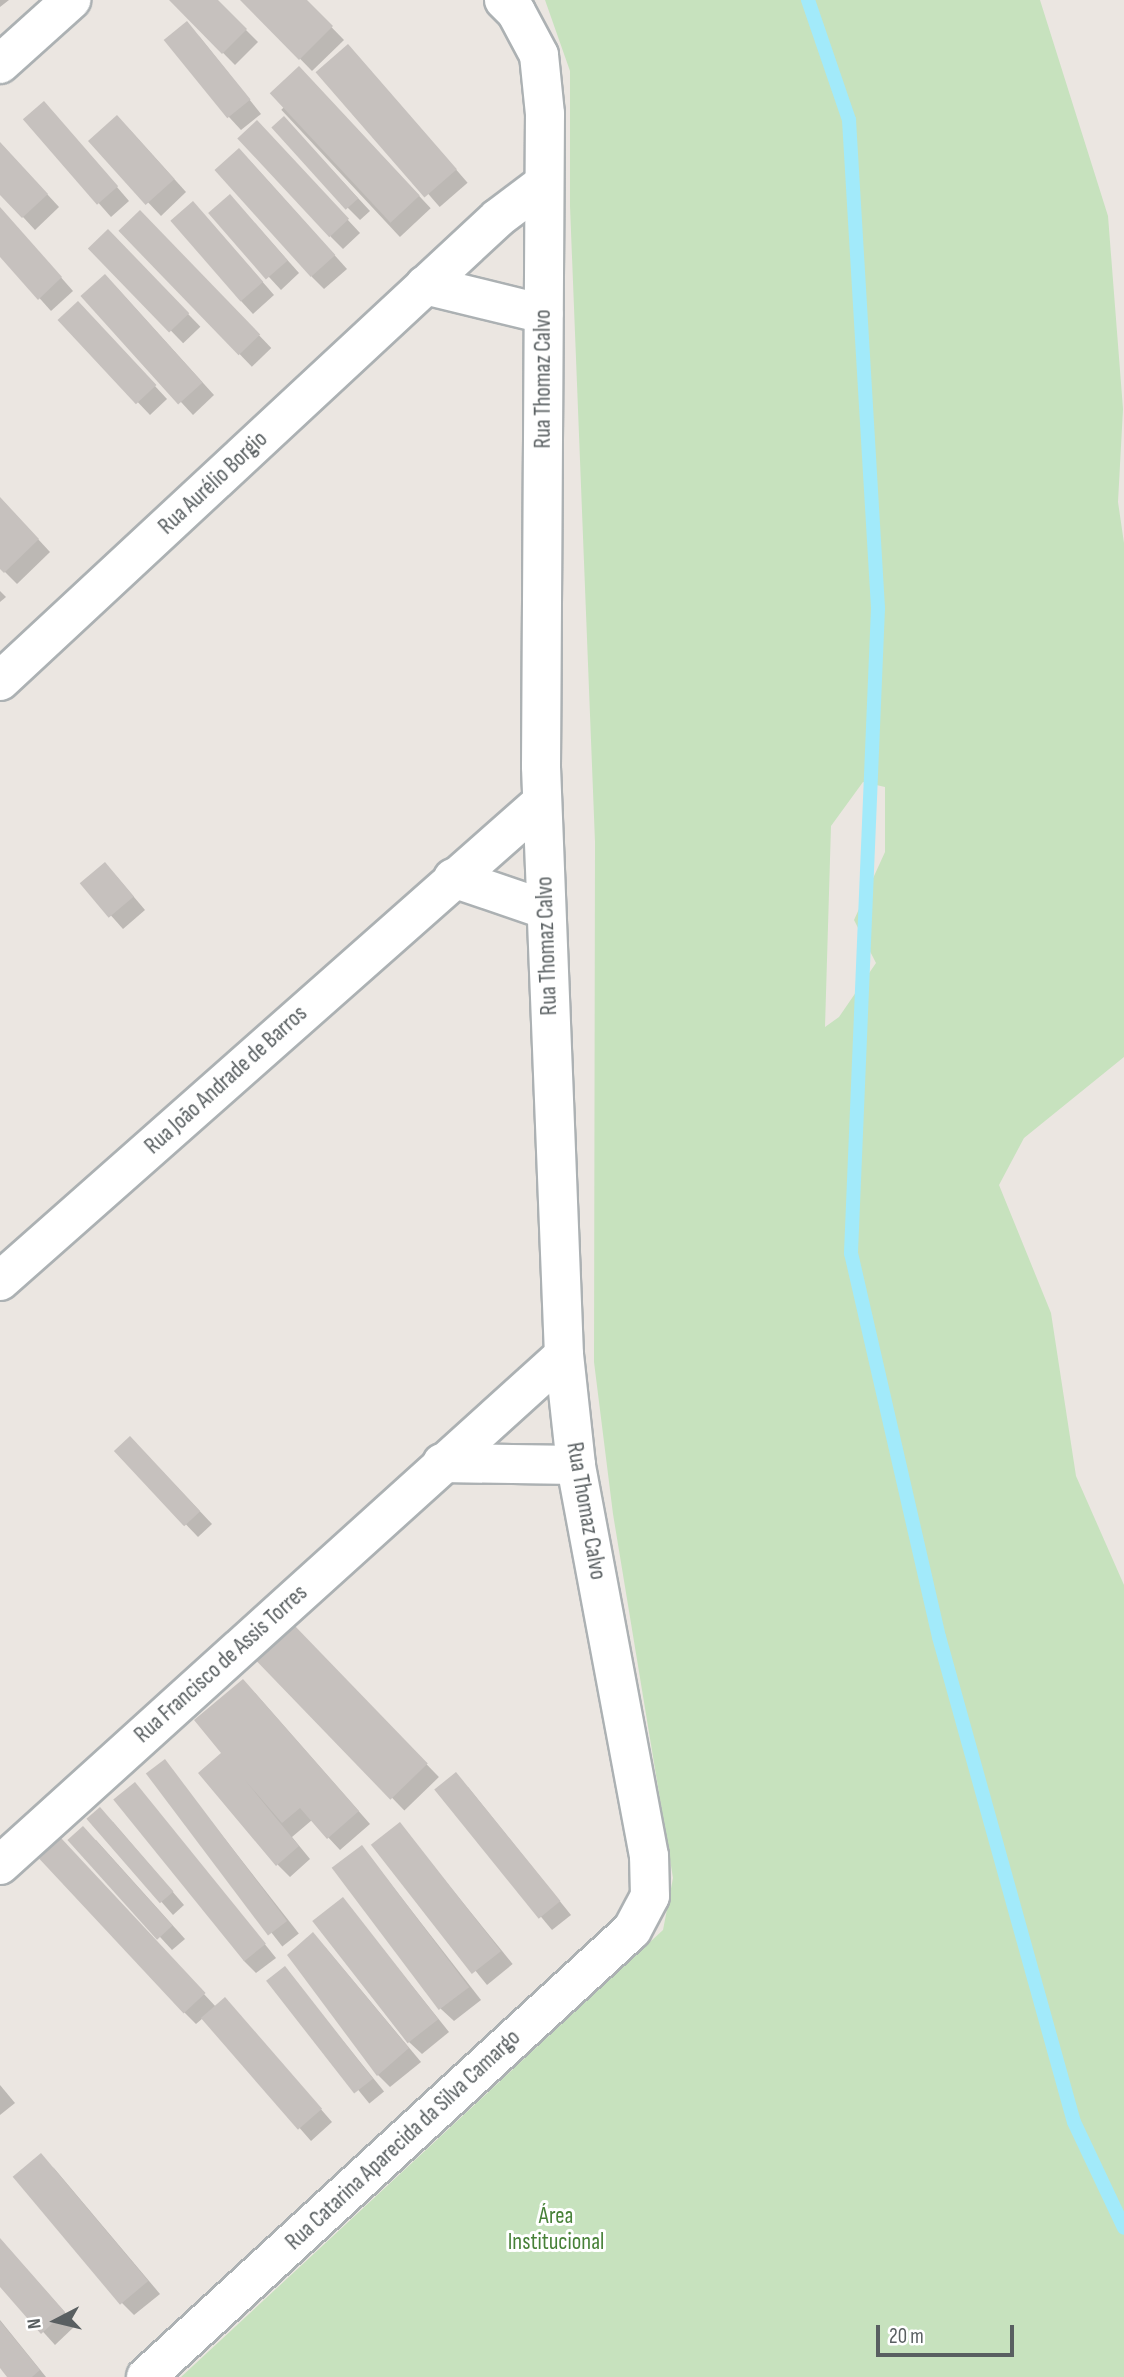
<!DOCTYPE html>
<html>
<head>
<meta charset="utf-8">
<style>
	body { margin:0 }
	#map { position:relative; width:1124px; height:2377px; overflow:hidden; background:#ebe6e1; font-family:"Sofia Sans Condensed",sans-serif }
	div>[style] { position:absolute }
	.green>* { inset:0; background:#c7e2be }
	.shadow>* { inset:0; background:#0003; transform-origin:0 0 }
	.stream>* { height:14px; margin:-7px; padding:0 7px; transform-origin:7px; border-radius:7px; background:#a2eafa }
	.building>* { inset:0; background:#c6c1be; transform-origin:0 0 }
	.roads { filter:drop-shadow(2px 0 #acb1b3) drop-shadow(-2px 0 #acb1b3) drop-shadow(0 2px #acb1b3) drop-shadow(0 -2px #acb1b3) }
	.minor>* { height:38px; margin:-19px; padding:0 19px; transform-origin:19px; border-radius:19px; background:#fff }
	span { translate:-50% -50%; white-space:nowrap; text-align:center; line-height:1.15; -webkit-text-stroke:6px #fff; paint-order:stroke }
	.street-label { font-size:23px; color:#595f61 }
	.park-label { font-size:23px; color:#478138 }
	.north { position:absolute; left:21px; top:2286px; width:70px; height:70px; -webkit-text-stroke:5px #fff; paint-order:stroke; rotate:263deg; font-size:19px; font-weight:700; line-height:28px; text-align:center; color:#595f61 }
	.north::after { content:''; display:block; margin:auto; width:24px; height:32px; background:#595f61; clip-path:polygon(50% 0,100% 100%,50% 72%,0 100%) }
	.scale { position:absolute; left:876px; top:2325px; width:138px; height:32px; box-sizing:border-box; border:4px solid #595f61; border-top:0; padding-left:9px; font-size:21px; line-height:24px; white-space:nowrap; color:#595f61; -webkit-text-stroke:5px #fff; paint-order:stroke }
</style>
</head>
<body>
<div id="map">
	<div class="green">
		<div style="clip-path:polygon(evenodd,545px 0,1040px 0,1108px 216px,1123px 409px,1118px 502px,1124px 543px,1124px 1057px,1024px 1138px,999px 1185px,1051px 1313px,1076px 1476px,1124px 1585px,1124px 2377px,181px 2377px,663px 1930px,673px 1878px,613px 1514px,594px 1362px,595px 842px,570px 206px,570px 71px,545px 0,863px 782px,885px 787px,885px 852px,854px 920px,876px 963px,839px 1017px,825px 1027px,831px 826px,863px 782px)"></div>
	</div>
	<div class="shadow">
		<div style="clip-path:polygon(0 0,9px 0,0 7px)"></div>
		<div style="clip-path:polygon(171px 0,216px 0,258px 42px,235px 65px)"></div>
		<div style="clip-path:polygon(243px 0,305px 0,344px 40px,312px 71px)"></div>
		<div style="clip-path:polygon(199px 36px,261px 114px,241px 130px,229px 117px)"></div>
		<div style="left:360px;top:59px;width:164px;height:37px;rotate:49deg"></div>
		<div style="left:312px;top:81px;width:174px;height:42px;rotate:47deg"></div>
		<div style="clip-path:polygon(56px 116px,129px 201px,111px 217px,25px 120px)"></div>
		<div style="clip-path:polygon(130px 130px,186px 192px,161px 216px,91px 142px)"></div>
		<div style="clip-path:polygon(296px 131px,370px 211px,360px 220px,348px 208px)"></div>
		<div style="clip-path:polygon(269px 135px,360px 233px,343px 249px,331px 237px)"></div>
		<div style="clip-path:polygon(0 143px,59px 207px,35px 230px,0 192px)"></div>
		<div style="clip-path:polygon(251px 162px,347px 269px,324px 289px,312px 277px)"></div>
		<div style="clip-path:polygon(0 208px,73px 291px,51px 311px,0 254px)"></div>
		<div style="clip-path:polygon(242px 209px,299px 273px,281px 290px,211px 214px)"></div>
		<div style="left:140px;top:212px;width:189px;height:27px;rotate:46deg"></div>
		<div style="clip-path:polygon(205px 216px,274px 295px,253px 314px,241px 301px)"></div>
		<div style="left:108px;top:231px;width:133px;height:24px;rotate:46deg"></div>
		<div style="clip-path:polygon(117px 288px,214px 395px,193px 415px,181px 402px)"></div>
		<div style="clip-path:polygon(90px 316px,167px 399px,150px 415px,60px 320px)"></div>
		<div style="clip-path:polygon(0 498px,50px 552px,17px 584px,0 567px)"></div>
		<div style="clip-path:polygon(0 591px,6px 597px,0 602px)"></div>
		<div style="clip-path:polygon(117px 877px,145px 910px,123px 929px,83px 884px)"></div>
		<div style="clip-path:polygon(142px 1450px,212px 1524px,198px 1537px,116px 1451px)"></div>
		<div style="left:293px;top:1626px;width:210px;height:48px;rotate:46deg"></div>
		<div style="clip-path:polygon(255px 1693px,370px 1824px,340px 1850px,312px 1820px,292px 1837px,310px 1859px,290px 1877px,278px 1865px,224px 1753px)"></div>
		<div style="left:164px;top:1761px;width:219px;height:21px;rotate:52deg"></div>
		<div style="clip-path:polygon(135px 1784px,276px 1958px,256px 1973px,244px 1961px)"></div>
		<div style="clip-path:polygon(468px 1787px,571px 1915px,552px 1930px,436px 1791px)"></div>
		<div style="clip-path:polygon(89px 1819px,113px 1822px,184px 1905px,173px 1915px)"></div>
		<div style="left:400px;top:1825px;width:179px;height:33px;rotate:51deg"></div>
		<div style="clip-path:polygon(71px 1840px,96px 1840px,185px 1939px,172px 1950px)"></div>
		<div style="clip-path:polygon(362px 1847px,481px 2000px,454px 2021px,441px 2009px)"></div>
		<div style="clip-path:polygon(73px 1853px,216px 2007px,237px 2012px,332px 2122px,311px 2141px,203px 2018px,196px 2024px,184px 2012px)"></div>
		<div style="clip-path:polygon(343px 1900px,449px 2032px,422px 2054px,409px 2042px)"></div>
		<div style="clip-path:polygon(325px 1947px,421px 2062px,390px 2087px,378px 2075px)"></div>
		<div style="left:284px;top:1968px;width:159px;height:19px;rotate:51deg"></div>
		<div style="clip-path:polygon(0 2085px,15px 2103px,0 2115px)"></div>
		<div style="clip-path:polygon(53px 2167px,160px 2294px,134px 2315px,122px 2303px)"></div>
		<div style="clip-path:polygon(0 2239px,76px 2325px,55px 2345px,0 2284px)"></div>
		<div style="clip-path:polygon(0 2320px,46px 2377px,10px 2377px,0 2365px)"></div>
	</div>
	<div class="stream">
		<div style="left:808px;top:0;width:127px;rotate:71.1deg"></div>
		<div style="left:849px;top:120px;width:489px;rotate:86.6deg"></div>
		<div style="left:878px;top:608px;width:646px;rotate:92.4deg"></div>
		<div style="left:851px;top:1253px;width:394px;rotate:77.1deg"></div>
		<div style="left:939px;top:1637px;width:503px;rotate:74.45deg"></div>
		<div style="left:1074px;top:2122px;width:117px;rotate:64.7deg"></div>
	</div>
	<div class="building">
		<div style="clip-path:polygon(169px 0,218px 0,247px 29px,222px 54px)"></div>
		<div style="clip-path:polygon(240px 0,307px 0,333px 26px,299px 60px)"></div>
		<div style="left:187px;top:21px;width:101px;height:30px;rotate:51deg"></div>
		<div style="left:348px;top:44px;width:166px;height:43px;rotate:49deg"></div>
		<div style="left:299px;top:66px;width:177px;height:40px;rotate:47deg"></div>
		<div style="left:44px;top:101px;width:113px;height:28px;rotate:49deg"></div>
		<div style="left:117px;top:115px;width:86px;height:39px;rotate:48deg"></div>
		<div style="left:284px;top:116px;width:111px;height:17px;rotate:48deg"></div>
		<div style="left:257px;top:120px;width:135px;height:27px;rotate:47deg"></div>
		<div style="clip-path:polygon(0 142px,48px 194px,22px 218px,0 195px)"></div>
		<div style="left:239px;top:148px;width:144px;height:33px;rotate:48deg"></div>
		<div style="left:230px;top:194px;width:88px;height:29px;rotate:49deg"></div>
		<div style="left:193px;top:201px;width:107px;height:30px;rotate:49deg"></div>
		<div style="clip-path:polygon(0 207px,62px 277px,38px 300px,0 257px)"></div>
		<div style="left:140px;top:210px;width:173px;height:30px;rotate:46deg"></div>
		<div style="left:108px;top:229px;width:117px;height:28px;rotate:46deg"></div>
		<div style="left:105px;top:274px;width:146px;height:33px;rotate:48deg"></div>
		<div style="left:78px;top:301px;width:115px;height:28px;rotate:47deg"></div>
		<div style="clip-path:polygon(0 497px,39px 539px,4px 573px,0 569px)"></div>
		<div style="left:105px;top:862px;width:45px;height:33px;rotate:50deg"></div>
		<div style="left:130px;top:1436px;width:103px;height:22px;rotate:47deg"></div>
		<div style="left:293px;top:1624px;width:194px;height:52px;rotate:46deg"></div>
		<div style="clip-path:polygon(243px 1679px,359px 1811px,327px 1839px,300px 1808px,282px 1823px,244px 1779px,299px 1846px,276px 1866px,198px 1773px,221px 1753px,194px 1720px)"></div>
		<div style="left:165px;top:1759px;width:203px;height:24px;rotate:53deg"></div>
		<div style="left:456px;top:1772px;width:166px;height:28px;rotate:51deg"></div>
		<div style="left:135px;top:1782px;width:208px;height:28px;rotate:51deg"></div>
		<div style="left:100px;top:1807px;width:112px;height:18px;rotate:49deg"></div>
		<div style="left:400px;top:1822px;width:164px;height:37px;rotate:52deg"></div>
		<div style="left:83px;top:1826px;width:134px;height:21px;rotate:48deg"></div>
		<div style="left:61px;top:1838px;width:212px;height:30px;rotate:47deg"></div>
		<div style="left:362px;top:1845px;width:178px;height:38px;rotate:53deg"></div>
		<div style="left:343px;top:1897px;width:155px;height:39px;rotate:52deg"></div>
		<div style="clip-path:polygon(313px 1932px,409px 2048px,377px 2076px,287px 1955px)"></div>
		<div style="left:285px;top:1966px;width:143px;height:24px;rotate:52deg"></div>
		<div style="left:225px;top:1997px;width:148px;height:32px;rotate:49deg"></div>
		<div style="left:41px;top:2153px;width:167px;height:37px;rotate:50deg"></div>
		<div style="clip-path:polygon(0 2238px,65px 2312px,41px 2334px,0 2287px)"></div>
		<div style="clip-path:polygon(0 2321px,40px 2370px,32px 2377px,7px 2377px,0 2368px)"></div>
	</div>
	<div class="roads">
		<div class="minor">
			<div style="left:0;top:64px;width:96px;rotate:-42deg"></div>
			<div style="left:425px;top:285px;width:122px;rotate:13.7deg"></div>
			<div style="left:0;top:681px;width:680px;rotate:-42.91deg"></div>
			<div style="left:498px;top:218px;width:55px;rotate:-36.9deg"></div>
			<div style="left:453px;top:878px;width:96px;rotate:18.8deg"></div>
			<div style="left:0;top:1281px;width:723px;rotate:-41.47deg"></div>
			<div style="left:442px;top:1463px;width:134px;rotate:0.9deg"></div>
			<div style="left:0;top:1865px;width:760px;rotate:-42.12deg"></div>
			<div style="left:146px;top:2377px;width:660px;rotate:-42.61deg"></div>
			<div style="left:632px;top:1930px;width:38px;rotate:-62deg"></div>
			<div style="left:650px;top:1896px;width:40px;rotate:-91.4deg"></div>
			<div style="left:649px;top:1856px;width:398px;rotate:-100.6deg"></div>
			<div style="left:576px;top:1465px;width:111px;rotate:-96.2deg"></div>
			<div style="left:564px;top:1355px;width:589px;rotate:-92.24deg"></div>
			<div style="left:541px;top:766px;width:652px;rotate:-89.65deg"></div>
			<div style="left:545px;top:114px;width:59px;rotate:-95.8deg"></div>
			<div style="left:539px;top:55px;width:49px;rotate:-118.1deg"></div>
			<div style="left:516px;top:12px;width:17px;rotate:-135deg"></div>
		</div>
	</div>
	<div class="street-label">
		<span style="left:543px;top:379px;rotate:-90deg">Rua Thomaz Calvo</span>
		<span style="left:213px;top:483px;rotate:-43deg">Rua Aurélio Borgio</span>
		<span style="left:547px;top:946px;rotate:-92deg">Rua Thomaz Calvo</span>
		<span style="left:226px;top:1080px;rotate:-42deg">Rua João Andrade de Barros</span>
		<span style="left:586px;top:1511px;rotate:80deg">Rua Thomaz Calvo</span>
		<span style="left:221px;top:1664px;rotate:-42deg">Rua Francisco de Assis Torres</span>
		<span style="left:403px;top:2140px;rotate:-43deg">Rua Catarina Aparecida da Silva Camargo</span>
	</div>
	<div class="park-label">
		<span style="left:556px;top:2229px">Área<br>Institucional</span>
	</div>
	<div class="north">N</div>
	<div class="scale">20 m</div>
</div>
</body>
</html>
